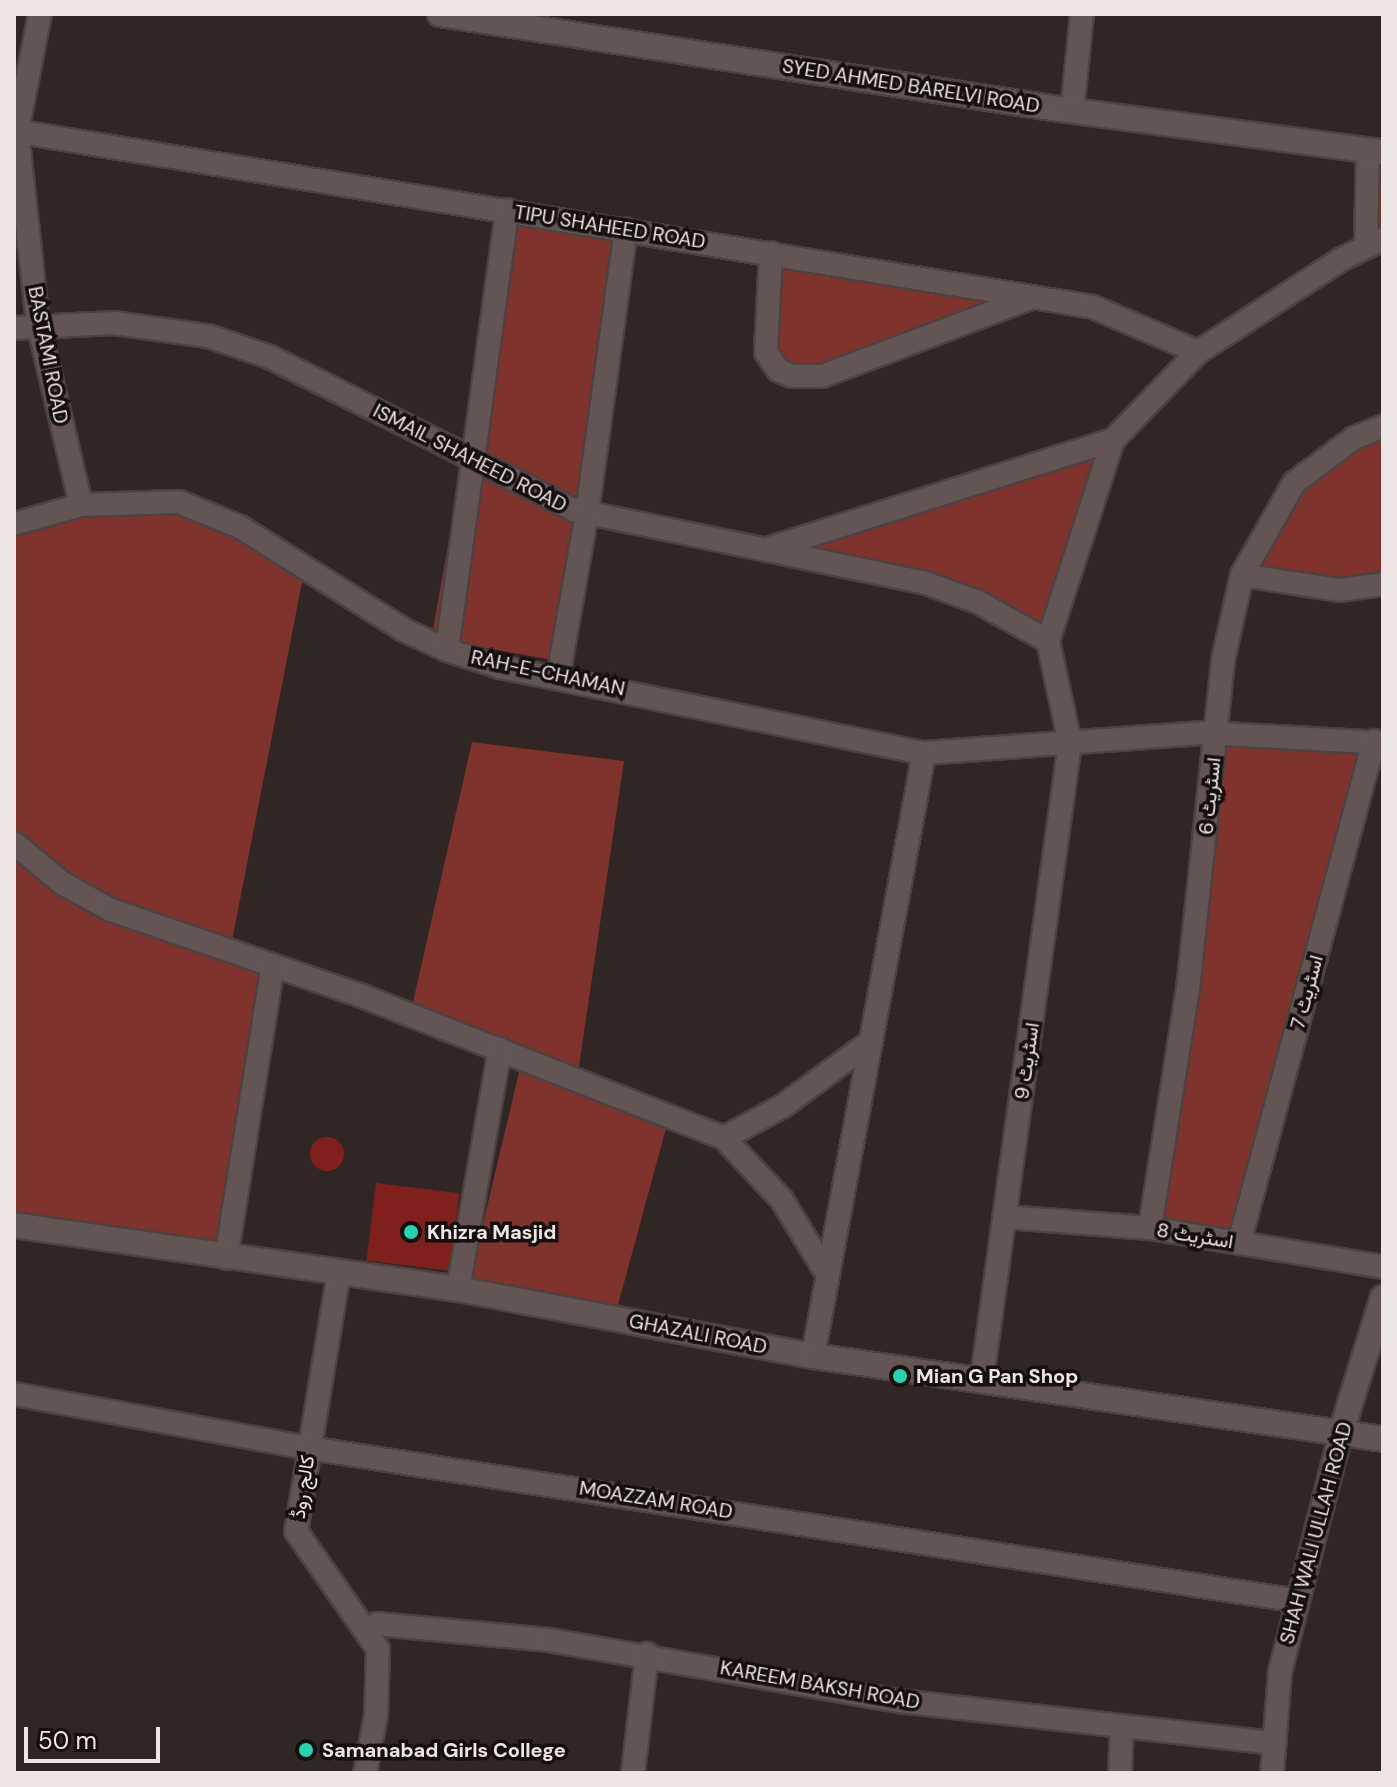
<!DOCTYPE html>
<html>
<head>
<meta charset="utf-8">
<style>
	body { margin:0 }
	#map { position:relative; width:1397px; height:1787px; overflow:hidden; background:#302624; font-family:"DM Sans",Vazirmatn,sans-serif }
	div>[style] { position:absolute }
	.green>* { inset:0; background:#80322d; transform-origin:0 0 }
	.building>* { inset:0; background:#7f201d; transform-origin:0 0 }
	.round { border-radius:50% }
	.roads { filter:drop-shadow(2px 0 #4b4341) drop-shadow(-2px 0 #4b4341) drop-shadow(0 2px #4b4341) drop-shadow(0 -2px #4b4341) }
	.street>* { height:22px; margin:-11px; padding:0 11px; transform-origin:11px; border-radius:11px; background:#625554 }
	.secondary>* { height:24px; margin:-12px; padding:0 12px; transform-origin:12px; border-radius:12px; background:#625554 }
	.dots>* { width:22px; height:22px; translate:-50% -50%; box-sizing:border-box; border:4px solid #15100f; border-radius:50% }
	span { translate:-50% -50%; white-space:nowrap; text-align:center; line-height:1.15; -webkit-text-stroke:7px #15100f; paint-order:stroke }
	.street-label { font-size:20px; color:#ede6e5 }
	.poi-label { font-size:20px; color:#ede6e5; font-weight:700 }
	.left { translate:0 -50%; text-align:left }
	.frame { position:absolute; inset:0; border:16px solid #ede6e5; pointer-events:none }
	.scale { position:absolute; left:24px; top:1727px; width:136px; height:36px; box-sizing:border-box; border:4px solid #ede6e5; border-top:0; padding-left:10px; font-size:24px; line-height:28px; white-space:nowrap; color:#ede6e5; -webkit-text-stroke:6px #15100f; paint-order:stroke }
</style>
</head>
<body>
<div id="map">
	<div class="green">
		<div style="clip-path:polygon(1368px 150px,1383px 152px,1383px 239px,1367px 246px)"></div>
		<div style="left:507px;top:210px;width:121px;height:435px;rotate:10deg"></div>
		<div style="clip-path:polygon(771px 253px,1034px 297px,792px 376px,763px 333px)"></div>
		<div style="clip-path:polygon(1383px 426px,1383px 584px,1242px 575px,1294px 483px)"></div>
		<div style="clip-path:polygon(1113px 440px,1050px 647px,978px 602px,762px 550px)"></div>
		<div style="clip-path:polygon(172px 502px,305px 567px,230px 951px,281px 969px,233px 1260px,14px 1225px,14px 529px,31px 521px)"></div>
		<div style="clip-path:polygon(1206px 733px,1374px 741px,1239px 1243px,1150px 1228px)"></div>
		<div style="clip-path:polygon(472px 742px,624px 761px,578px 1073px,413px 1002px)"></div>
		<div style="clip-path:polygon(521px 1064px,668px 1121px,615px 1316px,469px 1283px)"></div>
	</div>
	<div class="building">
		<div class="round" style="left:310px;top:1137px;width:34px;height:34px"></div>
		<div style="left:376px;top:1183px;width:84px;height:78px;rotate:7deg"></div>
	</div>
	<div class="roads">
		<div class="street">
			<div style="left:40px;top:14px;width:119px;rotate:101.1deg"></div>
			<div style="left:17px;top:131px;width:193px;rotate:83.8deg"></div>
			<div style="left:38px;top:323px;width:187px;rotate:76.7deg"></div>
			<div style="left:1072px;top:111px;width:98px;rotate:-84.1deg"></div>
			<div style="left:14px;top:131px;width:1093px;rotate:9.26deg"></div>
			<div style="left:1093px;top:307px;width:114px;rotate:23.2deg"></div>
			<div style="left:1366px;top:246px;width:96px;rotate:-88.8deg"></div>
			<div style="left:771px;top:253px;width:99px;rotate:92.9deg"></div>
			<div style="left:766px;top:352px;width:22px;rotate:56deg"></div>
			<div style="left:778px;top:370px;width:15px;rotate:23deg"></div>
			<div style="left:792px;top:376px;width:30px"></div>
			<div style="left:822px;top:376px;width:225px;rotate:-20.5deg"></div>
			<div style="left:14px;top:328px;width:100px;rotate:-2.9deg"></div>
			<div style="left:114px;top:323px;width:95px;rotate:7.9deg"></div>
			<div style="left:208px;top:336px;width:65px;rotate:18.7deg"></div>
			<div style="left:270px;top:357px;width:340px;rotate:26.7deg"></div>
			<div style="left:574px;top:510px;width:356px;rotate:11.7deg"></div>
			<div style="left:923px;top:582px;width:59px;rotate:20deg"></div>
			<div style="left:978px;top:602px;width:80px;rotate:29.1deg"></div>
			<div style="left:1048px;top:641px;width:104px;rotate:77.8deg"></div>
			<div style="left:1070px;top:743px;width:641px;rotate:97.89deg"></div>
			<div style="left:14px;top:524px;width:70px;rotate:-15.8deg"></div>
			<div style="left:81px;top:505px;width:98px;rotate:-1.8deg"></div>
			<div style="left:179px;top:502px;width:66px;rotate:22.3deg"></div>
			<div style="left:240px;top:527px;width:194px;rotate:32.1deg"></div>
			<div style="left:404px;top:630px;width:47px;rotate:24.9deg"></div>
			<div style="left:447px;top:650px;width:56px;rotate:17.8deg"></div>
			<div style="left:500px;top:667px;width:433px;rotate:11.5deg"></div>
			<div style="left:924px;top:753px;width:283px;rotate:-4.1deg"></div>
			<div style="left:1206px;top:733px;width:177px;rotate:3.2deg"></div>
			<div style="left:767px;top:549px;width:363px;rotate:-17.5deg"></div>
			<div style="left:1242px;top:575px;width:98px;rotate:8.8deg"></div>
			<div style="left:1339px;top:590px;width:44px;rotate:-7.8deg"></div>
			<div style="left:1048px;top:641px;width:211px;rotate:-72.1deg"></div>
			<div style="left:1113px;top:440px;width:122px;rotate:-46deg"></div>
			<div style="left:1198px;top:352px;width:169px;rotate:-32.9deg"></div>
			<div style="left:1340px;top:260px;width:48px;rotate:-26deg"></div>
			<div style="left:447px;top:650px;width:444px;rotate:-82.2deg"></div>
			<div style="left:558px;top:677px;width:167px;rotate:-80deg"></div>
			<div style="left:587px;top:513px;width:286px;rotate:-82.2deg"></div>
			<div style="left:14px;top:843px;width:62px;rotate:39.8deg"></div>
			<div style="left:62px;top:883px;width:56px;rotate:28.9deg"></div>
			<div style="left:111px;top:910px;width:265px;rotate:18.9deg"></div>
			<div style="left:362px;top:996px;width:389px;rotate:21.4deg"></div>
			<div style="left:724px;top:1138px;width:85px;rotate:46.9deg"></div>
			<div style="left:782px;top:1200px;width:84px;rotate:58.6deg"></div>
			<div style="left:724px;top:1138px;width:67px;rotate:-28.5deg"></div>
			<div style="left:783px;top:1106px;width:107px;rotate:-36.2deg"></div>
			<div style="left:1006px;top:1217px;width:144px;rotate:4.4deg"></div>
			<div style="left:1150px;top:1228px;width:236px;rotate:9.5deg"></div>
			<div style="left:1150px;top:1228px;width:242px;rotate:-81deg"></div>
			<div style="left:1188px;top:989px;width:331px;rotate:-83.9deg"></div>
			<div style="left:1223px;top:660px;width:87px;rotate:-77.4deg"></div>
			<div style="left:1242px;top:575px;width:106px;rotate:-60.5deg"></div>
			<div style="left:1294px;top:483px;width:75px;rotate:-36.9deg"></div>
			<div style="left:1354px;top:438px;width:31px;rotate:-22deg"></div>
			<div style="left:1239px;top:1243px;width:520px;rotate:-74.95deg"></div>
			<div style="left:226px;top:1258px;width:296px;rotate:-80.9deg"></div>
			<div style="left:339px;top:1272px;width:263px;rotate:99.4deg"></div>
			<div style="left:296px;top:1531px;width:144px;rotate:55.2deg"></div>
			<div style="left:378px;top:1649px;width:66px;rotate:91.7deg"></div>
			<div style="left:376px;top:1715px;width:59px;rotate:100.7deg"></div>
			<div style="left:458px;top:1289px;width:244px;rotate:-80.1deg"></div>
			<div style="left:813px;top:1356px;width:613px;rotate:-79.57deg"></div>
			<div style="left:14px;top:1394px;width:300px;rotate:10.4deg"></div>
			<div style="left:309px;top:1448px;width:1001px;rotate:8.79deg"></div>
			<div style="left:368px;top:1629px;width:10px;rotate:-29deg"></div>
			<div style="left:377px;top:1624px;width:173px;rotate:5.3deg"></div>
			<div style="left:549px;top:1640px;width:355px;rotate:9.9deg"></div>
			<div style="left:899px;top:1701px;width:378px;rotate:6.4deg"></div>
			<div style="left:633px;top:1773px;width:120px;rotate:-83.3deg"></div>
			<div style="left:1120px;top:1773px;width:47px;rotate:-87.6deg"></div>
			<div style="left:1272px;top:1773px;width:101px;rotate:-85.5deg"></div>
			<div style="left:1280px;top:1672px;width:244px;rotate:-75.7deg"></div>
		</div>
		<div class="secondary">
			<div style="left:440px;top:14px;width:626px;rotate:8.73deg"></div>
			<div style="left:1059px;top:109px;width:327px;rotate:7.6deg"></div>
			<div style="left:14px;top:1225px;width:449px;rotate:8.2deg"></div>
			<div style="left:458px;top:1289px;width:361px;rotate:10.7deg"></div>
			<div style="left:813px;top:1356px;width:576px;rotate:8.28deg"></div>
			<div style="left:1340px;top:1436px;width:145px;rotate:-72.8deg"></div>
		</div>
	</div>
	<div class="dots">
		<div style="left:411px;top:1232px;background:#23d5af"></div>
		<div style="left:900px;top:1376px;background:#23d5af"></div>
		<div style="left:306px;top:1750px;background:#23d5af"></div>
	</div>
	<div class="street-label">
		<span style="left:911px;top:86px;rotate:9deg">SYED AHMED BARELVI ROAD</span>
		<span style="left:610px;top:227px;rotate:9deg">TIPU SHAHEED ROAD</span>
		<span style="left:48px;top:355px;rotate:79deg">BASTAMI ROAD</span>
		<span style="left:470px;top:458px;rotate:27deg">ISMAIL SHAHEED ROAD</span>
		<span style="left:548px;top:673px;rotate:12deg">RAH-E-CHAMAN</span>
		<span style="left:1210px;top:796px;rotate:-84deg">اسٹریٹ 6</span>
		<span style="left:1307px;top:992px;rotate:-75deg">اسٹریٹ 7</span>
		<span style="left:1027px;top:1061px;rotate:-82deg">اسٹریٹ 9</span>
		<span style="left:1195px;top:1236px;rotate:9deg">اسٹریٹ 8</span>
		<span style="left:698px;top:1334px;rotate:11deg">GHAZALI ROAD</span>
		<span style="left:303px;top:1487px;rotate:-81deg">کالج روڈ</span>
		<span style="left:656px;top:1500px;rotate:9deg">MOAZZAM ROAD</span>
		<span style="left:1316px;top:1533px;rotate:-75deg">SHAH WALI ULLAH ROAD</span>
		<span style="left:820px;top:1685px;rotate:10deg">KAREEM BAKSH ROAD</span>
	</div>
	<div class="poi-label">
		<span class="left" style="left:427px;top:1232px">Khizra Masjid</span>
		<span class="left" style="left:916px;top:1376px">Mian G Pan Shop</span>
		<span class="left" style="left:322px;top:1750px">Samanabad Girls College</span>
	</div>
	<div class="frame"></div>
	<div class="scale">50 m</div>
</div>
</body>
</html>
